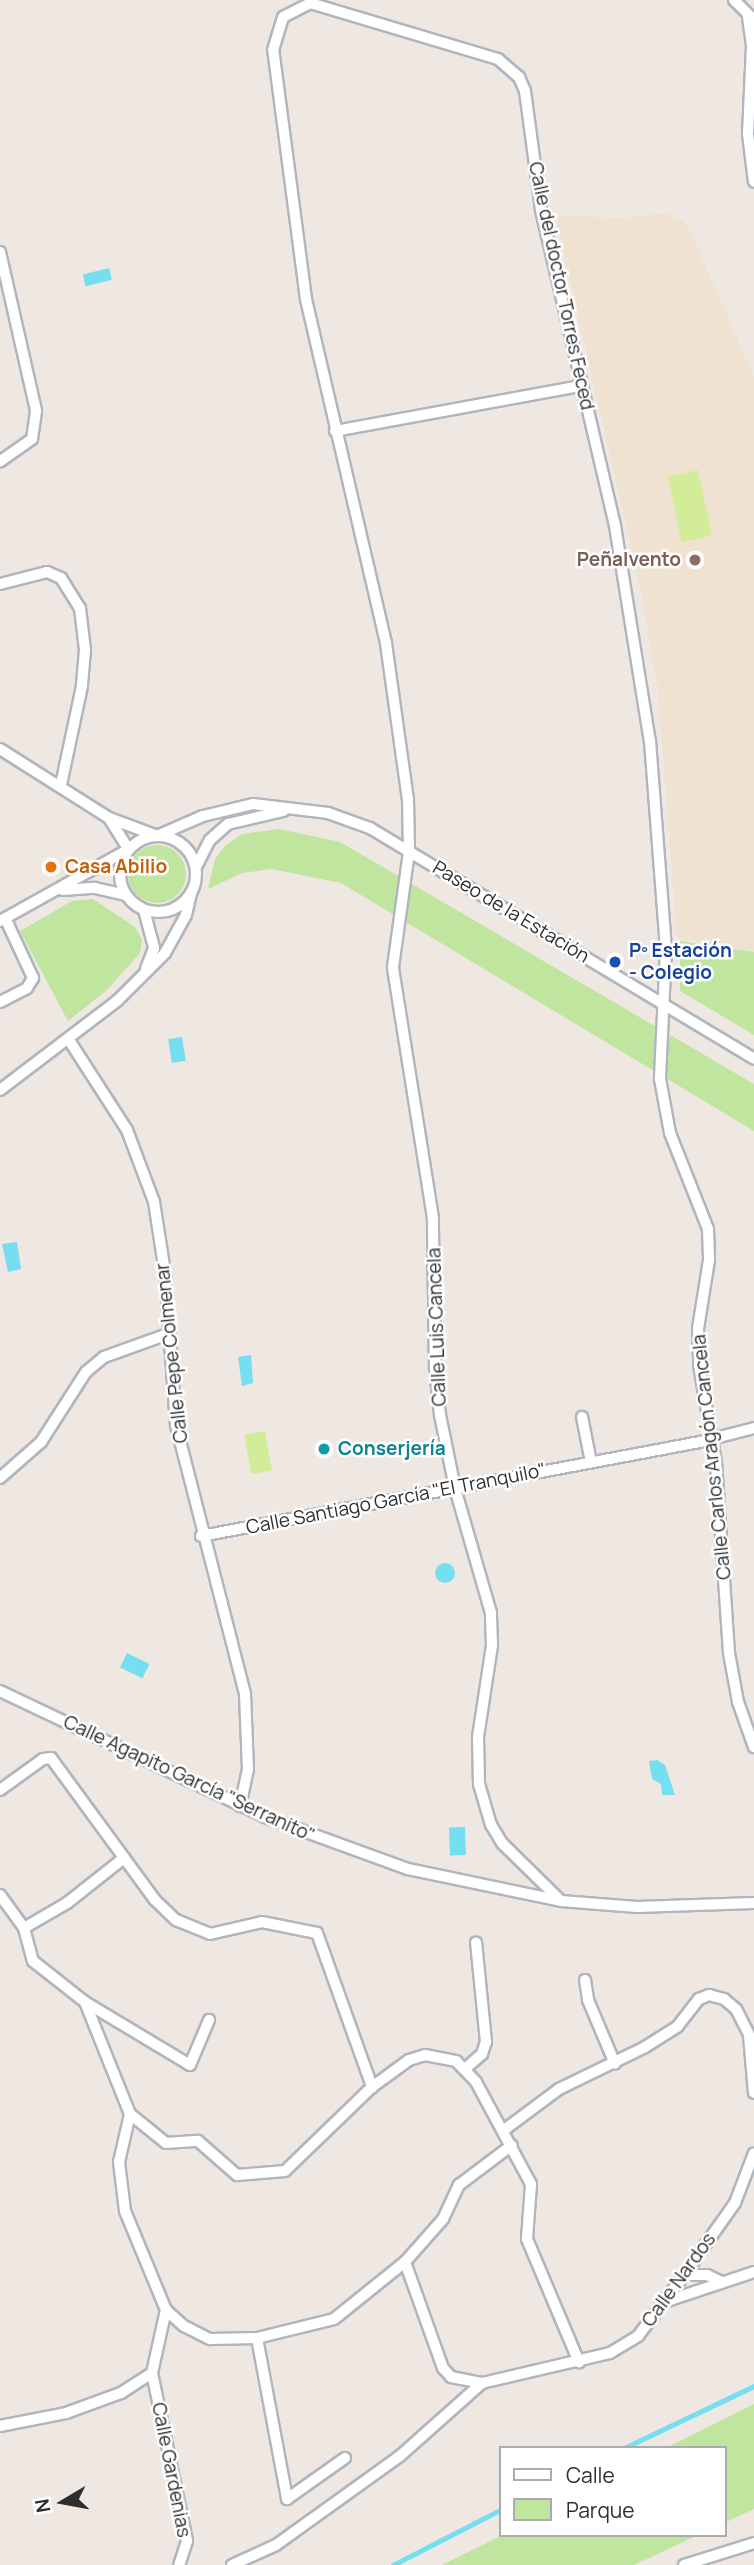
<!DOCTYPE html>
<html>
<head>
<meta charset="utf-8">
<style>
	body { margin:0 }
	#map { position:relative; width:754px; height:2565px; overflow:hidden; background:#efe7e1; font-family:Manrope,sans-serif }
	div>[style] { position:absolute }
	.education>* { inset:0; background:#f0e2d1 }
	.green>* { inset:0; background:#bfe59e }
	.round { border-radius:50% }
	.pitch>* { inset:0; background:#d3ec9a; transform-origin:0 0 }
	.water>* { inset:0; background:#75def0; transform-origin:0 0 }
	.stream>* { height:4.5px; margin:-2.25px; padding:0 2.25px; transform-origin:2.25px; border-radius:2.25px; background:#75def0 }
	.roads { filter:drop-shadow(2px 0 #b1b5be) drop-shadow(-2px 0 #b1b5be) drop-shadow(0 2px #b1b5be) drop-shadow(0 -2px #b1b5be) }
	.street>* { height:10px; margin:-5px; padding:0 5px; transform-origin:5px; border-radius:5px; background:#fff }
	.street>.ring { margin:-5px; padding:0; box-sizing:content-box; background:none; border:10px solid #fff; border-radius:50% }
	.dots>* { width:19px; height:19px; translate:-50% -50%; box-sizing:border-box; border:4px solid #fff; border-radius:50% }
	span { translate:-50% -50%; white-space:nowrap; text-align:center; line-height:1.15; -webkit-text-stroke:5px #fff; paint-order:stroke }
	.street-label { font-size:19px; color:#2e2e2e }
	.education-label { font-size:19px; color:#785e54; font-weight:700 }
	.right { translate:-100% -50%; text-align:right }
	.food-label { font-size:19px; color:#c56008; font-weight:700 }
	.left { translate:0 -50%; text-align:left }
	.transit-label { font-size:19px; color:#164399; font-weight:700 }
	.culture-label { font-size:19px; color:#0d838f; font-weight:700 }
	.legend { position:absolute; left:499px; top:2446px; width:228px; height:91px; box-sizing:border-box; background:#fff; border:2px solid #ababab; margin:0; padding:9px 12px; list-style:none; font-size:21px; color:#2e2e2e }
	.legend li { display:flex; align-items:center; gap:14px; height:35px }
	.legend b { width:35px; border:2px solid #ababab }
	.north { position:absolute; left:28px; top:2467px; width:70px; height:70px; -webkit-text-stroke:5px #fff; paint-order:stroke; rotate:260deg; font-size:19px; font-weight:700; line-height:28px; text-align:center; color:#2e2e2e }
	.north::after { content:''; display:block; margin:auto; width:24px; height:32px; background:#2e2e2e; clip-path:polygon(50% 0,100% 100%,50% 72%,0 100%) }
</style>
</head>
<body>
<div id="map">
	<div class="education">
		<div style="clip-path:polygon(671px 213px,688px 226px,754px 377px,754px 952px,677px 938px,658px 690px,642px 595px,555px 216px,621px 218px)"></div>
	</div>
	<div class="green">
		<div style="clip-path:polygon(279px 829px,340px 842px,754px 1084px,754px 1131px,341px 883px,272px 869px,242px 873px,208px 889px,215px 859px,226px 845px,242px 834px)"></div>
		<div class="round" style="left:128px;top:845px;width:58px;height:58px"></div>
		<div style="clip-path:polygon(93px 899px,135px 927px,142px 940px,140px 953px,107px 990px,68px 1021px,20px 931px,72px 901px)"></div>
		<div style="clip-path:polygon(680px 941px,754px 952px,754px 1035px,680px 991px)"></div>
		<div style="clip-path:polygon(754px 2404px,754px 2509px,724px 2523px,724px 2448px,666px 2448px)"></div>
		<div style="clip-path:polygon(503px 2535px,698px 2535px,634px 2565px,442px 2565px)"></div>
	</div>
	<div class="pitch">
		<div style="left:698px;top:470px;width:67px;height:31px;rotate:78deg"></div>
		<div style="left:265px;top:1431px;width:40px;height:21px;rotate:80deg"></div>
	</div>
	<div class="water">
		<div style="left:109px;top:268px;width:12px;height:27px;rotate:76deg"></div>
		<div style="left:182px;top:1037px;width:24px;height:14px;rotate:81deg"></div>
		<div style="clip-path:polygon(17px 1242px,21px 1269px,8px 1272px,2px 1244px)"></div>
		<div style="clip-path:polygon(251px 1355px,253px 1383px,242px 1386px,238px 1357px)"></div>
		<div class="round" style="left:435px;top:1563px;width:20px;height:20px"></div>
		<div style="left:127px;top:1653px;width:25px;height:16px;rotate:26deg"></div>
		<div style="clip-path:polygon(657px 1760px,665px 1765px,675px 1795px,662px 1795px,661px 1784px,652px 1779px,649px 1761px)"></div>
		<div style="left:465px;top:1827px;width:28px;height:16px;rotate:88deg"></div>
	</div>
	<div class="stream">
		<div style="left:624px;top:2448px;width:144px;rotate:-25.5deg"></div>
		<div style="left:393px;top:2565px;width:120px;rotate:-27.2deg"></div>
	</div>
	<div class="roads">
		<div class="street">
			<div style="left:734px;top:0;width:28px;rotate:45deg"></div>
			<div style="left:748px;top:17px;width:29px;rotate:82deg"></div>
			<div style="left:752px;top:46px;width:88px;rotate:92.6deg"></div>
			<div style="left:748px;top:134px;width:48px;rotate:82.9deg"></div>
			<div style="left:0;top:252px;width:163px;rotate:77.2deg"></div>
			<div style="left:36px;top:411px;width:28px;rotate:98deg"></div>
			<div style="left:32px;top:439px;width:39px;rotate:145deg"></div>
			<div style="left:335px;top:431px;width:249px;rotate:-10.4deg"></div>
			<div style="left:0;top:584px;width:49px;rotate:-14.3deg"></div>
			<div style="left:47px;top:572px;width:15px;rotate:23deg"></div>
			<div style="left:61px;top:578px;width:36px;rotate:58deg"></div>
			<div style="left:80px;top:608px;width:42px;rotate:83.2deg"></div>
			<div style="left:85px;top:650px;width:36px;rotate:95deg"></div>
			<div style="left:82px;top:686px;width:101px;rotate:102deg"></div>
			<div style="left:0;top:749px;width:129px;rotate:32.3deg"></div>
			<div style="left:109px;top:818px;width:49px;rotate:20.3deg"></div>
			<div style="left:109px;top:818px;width:36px;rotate:58deg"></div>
			<div style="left:159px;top:835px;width:48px;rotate:-23.4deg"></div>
			<div style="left:203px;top:816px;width:51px;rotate:-13.5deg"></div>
			<div style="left:253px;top:804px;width:76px;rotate:6.8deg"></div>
			<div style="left:328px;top:813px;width:45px;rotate:19.7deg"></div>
			<div style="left:370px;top:828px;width:448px;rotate:31deg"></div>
			<div class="ring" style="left:120px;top:836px;width:66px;height:66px"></div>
			<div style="left:196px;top:867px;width:30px;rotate:-63deg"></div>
			<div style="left:210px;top:840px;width:24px;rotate:-42deg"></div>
			<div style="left:228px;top:824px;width:57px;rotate:-13.3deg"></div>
			<div style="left:63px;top:890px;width:32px;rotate:-4deg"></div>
			<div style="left:95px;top:888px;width:31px;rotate:13deg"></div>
			<div style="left:144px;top:910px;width:39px;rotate:75deg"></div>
			<div style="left:154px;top:948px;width:22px;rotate:111deg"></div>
			<div style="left:0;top:921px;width:144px;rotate:-29.1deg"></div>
			<div style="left:0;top:1002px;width:30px;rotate:-27deg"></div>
			<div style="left:27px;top:988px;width:12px;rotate:-59deg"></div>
			<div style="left:33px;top:978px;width:66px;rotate:-115deg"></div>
			<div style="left:69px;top:1040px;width:107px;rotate:57.2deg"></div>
			<div style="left:127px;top:1130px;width:77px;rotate:69.4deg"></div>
			<div style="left:154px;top:1202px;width:71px;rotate:81.1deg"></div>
			<div style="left:165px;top:1272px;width:153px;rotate:85.9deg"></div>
			<div style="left:176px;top:1425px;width:278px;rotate:75.6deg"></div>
			<div style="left:245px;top:1694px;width:75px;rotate:87.7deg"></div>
			<div style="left:248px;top:1769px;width:38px;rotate:102deg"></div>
			<div style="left:0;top:1090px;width:147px;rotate:-37.3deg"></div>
			<div style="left:117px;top:1001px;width:68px;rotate:-45deg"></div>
			<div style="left:165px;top:953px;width:43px;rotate:-61.1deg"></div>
			<div style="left:186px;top:915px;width:23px;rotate:-77deg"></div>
			<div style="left:582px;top:1417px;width:46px;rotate:78.7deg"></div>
			<div style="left:0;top:1478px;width:55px;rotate:-41.3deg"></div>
			<div style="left:41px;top:1442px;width:83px;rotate:-57.3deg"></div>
			<div style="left:86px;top:1372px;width:23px;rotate:-40deg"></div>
			<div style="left:104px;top:1357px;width:68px;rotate:-19.8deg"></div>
			<div style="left:201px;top:1536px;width:508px;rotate:-10.67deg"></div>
			<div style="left:700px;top:1442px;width:56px;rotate:-14.5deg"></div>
			<div style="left:0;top:1691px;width:293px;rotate:25.4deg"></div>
			<div style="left:265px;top:1817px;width:152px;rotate:20deg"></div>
			<div style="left:408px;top:1869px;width:156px;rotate:11.8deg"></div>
			<div style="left:561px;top:1901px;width:76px;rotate:4.5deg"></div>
			<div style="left:637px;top:1907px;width:117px;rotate:-2deg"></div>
			<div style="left:0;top:1790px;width:53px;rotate:-35.8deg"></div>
			<div style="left:43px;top:1759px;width:8px;rotate:-7deg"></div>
			<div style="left:51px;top:1758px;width:176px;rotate:53.8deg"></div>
			<div style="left:155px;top:1900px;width:29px;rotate:44deg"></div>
			<div style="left:176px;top:1920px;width:37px;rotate:22deg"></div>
			<div style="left:210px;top:1934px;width:53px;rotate:-13deg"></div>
			<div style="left:262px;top:1922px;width:56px;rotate:11.3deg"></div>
			<div style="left:317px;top:1933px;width:164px;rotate:70.3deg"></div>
			<div style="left:0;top:1895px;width:41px;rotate:54deg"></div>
			<div style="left:24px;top:1928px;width:34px;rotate:75deg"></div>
			<div style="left:33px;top:1961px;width:66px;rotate:38.3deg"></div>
			<div style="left:85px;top:2002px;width:121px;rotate:68.1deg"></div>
			<div style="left:130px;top:2114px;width:49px;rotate:102.9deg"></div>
			<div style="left:119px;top:2162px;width:49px;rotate:83deg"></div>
			<div style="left:125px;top:2211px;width:107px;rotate:67.5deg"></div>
			<div style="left:166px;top:2310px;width:24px;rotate:42deg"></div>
			<div style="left:184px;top:2326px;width:29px;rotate:27deg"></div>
			<div style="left:210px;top:2339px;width:47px;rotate:-1.2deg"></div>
			<div style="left:257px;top:2338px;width:79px;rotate:-13.9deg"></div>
			<div style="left:334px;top:2319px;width:91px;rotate:-38.8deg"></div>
			<div style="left:405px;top:2262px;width:57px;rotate:-48.5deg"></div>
			<div style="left:443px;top:2219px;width:38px;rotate:-65deg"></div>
			<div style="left:459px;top:2185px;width:66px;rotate:-37deg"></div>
			<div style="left:561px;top:1901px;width:83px;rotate:-135.5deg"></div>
			<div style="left:502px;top:1843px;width:21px;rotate:-121deg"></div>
			<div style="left:491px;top:1825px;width:43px;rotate:-106.3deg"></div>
			<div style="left:479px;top:1784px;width:47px;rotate:-91.2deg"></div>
			<div style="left:478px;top:1737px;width:93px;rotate:-81.3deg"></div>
			<div style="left:492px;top:1645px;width:32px;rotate:-92deg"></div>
			<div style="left:491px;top:1613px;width:130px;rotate:-106.1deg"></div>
			<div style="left:455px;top:1488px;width:75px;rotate:-101.6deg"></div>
			<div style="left:440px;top:1415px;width:45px;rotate:-96.3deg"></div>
			<div style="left:435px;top:1370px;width:152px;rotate:-90.8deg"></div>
			<div style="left:433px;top:1218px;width:254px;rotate:-99.1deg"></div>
			<div style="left:393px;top:967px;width:117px;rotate:-82.1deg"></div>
			<div style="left:409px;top:851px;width:51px;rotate:-91.1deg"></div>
			<div style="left:408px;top:800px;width:159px;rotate:-98deg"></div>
			<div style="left:386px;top:643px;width:353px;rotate:-103.1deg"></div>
			<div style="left:306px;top:299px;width:251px;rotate:-97.5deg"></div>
			<div style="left:273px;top:50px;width:34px;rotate:-73deg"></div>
			<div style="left:283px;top:17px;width:30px;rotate:-27deg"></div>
			<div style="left:310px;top:3px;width:196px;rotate:16.6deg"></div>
			<div style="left:498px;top:59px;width:28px;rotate:41deg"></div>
			<div style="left:519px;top:77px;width:15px;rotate:67deg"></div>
			<div style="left:525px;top:91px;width:120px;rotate:82.3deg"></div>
			<div style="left:541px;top:210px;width:325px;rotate:76.8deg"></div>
			<div style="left:615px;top:526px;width:218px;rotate:80.8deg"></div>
			<div style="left:650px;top:741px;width:210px;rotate:85.6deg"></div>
			<div style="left:666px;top:950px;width:129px;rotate:92.7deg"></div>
			<div style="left:660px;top:1079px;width:55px;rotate:79.5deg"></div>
			<div style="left:670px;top:1133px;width:103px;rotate:68.4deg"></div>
			<div style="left:708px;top:1229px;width:31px;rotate:88deg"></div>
			<div style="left:709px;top:1260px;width:70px;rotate:99.1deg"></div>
			<div style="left:698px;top:1329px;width:36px;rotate:88deg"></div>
			<div style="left:699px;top:1365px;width:98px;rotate:80.1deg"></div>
			<div style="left:716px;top:1462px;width:191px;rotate:86.1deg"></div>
			<div style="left:729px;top:1653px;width:50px;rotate:79.6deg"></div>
			<div style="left:738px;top:1702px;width:48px;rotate:70.4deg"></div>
			<div style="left:24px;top:1928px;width:50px;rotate:-30.2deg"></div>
			<div style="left:67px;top:1903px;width:73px;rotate:-38.3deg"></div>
			<div style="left:585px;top:1980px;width:20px;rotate:81deg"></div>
			<div style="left:588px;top:2000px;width:69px;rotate:67.1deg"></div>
			<div style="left:85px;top:2002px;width:122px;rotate:31deg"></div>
			<div style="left:190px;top:2065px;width:49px;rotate:-67.1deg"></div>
			<div style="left:467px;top:2067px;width:20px;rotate:-41deg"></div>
			<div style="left:482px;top:2054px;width:13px;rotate:-72deg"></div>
			<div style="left:486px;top:2042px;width:100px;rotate:-95.7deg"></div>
			<div style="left:130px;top:2114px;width:46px;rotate:38.9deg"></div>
			<div style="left:166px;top:2143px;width:32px;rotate:-4deg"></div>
			<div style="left:198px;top:2141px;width:52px;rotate:41.1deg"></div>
			<div style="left:237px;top:2175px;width:48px;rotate:-4.8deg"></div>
			<div style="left:285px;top:2171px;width:121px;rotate:-44deg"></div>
			<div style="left:372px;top:2087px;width:46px;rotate:-36.1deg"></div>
			<div style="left:409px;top:2060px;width:17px;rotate:-17deg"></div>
			<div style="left:425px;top:2055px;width:32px;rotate:11deg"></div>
			<div style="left:456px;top:2061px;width:29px;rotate:46deg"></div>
			<div style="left:476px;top:2082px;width:116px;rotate:61.7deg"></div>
			<div style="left:531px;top:2184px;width:55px;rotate:94.2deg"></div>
			<div style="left:527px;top:2239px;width:134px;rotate:67.1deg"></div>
			<div style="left:504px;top:2130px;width:69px;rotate:-36.7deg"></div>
			<div style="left:559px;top:2089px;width:96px;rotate:-26deg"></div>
			<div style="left:645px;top:2047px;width:38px;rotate:-32deg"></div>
			<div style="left:677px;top:2027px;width:36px;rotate:-52deg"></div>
			<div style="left:699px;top:1999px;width:11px;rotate:-22deg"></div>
			<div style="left:709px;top:1995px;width:16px;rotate:15deg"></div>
			<div style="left:724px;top:1999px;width:16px;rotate:40deg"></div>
			<div style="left:736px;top:2009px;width:29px;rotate:63deg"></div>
			<div style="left:749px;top:2035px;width:58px;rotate:85.1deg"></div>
			<div style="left:405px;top:2262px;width:113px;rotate:70.3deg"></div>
			<div style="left:443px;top:2368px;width:12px;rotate:48deg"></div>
			<div style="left:451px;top:2377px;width:32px;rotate:11deg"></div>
			<div style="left:482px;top:2383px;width:131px;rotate:-13.2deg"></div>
			<div style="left:610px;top:2353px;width:33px;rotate:-31deg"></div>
			<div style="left:638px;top:2336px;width:68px;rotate:-52.8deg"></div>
			<div style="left:679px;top:2282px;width:97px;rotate:-54.7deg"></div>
			<div style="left:735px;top:2203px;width:53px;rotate:-69.2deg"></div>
			<div style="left:685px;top:2275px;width:22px"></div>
			<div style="left:707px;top:2275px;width:17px;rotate:25deg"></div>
			<div style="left:664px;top:2302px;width:95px;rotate:-18.4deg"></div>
			<div style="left:257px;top:2338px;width:164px;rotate:79.4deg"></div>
			<div style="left:287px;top:2499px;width:71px;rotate:-35.3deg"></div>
			<div style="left:152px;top:2373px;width:172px;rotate:78.2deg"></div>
			<div style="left:187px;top:2541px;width:25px;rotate:108deg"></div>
			<div style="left:0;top:2426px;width:67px;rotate:-11.1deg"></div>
			<div style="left:66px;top:2413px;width:59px;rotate:-20deg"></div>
			<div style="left:121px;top:2393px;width:37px;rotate:-33deg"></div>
			<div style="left:152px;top:2373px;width:65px;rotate:-77.5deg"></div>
			<div style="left:232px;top:2565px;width:48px;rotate:-24.4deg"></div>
			<div style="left:276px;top:2545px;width:153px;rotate:-35.7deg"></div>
			<div style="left:400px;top:2456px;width:110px;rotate:-41.7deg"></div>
			<div style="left:684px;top:2565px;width:73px;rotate:-17.4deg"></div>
		</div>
	</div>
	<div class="dots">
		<div style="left:695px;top:560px;background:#8d6e63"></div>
		<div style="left:51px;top:867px;background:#e8710a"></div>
		<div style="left:615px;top:962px;background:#1a4fb4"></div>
		<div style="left:324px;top:1449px;background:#0f9aa8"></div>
	</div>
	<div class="street-label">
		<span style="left:561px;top:286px;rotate:78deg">Calle del doctor Torres Feced</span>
		<span style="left:511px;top:912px;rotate:31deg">Paseo de la Estación</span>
		<span style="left:437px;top:1327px;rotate:-92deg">Calle Luis Cancela</span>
		<span style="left:172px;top:1353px;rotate:-96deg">Calle Pepe Colmenar</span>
		<span style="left:712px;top:1457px;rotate:-96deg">Calle Carlos Aragón Cancela</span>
		<span style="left:396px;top:1499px;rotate:-11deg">Calle Santiago García "El Tranquilo"</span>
		<span style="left:189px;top:1779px;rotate:25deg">Calle Agapito García "Serranito"</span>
		<span style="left:679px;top:2280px;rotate:-54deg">Calle Nardos</span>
		<span style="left:171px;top:2470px;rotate:79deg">Calle Gardenias</span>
	</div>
	<div class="education-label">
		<span class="right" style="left:681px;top:560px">Peñalvento</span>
	</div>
	<div class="food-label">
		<span class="left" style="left:65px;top:867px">Casa Abilio</span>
	</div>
	<div class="transit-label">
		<span class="left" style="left:629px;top:962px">Pº Estación<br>- Colegio</span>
	</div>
	<div class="culture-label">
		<span class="left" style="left:338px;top:1449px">Conserjería</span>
	</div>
	<ul class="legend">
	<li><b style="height:9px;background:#fff"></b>Calle</li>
	<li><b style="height:19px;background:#bfe59e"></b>Parque</li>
	</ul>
	<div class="north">N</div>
</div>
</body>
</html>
